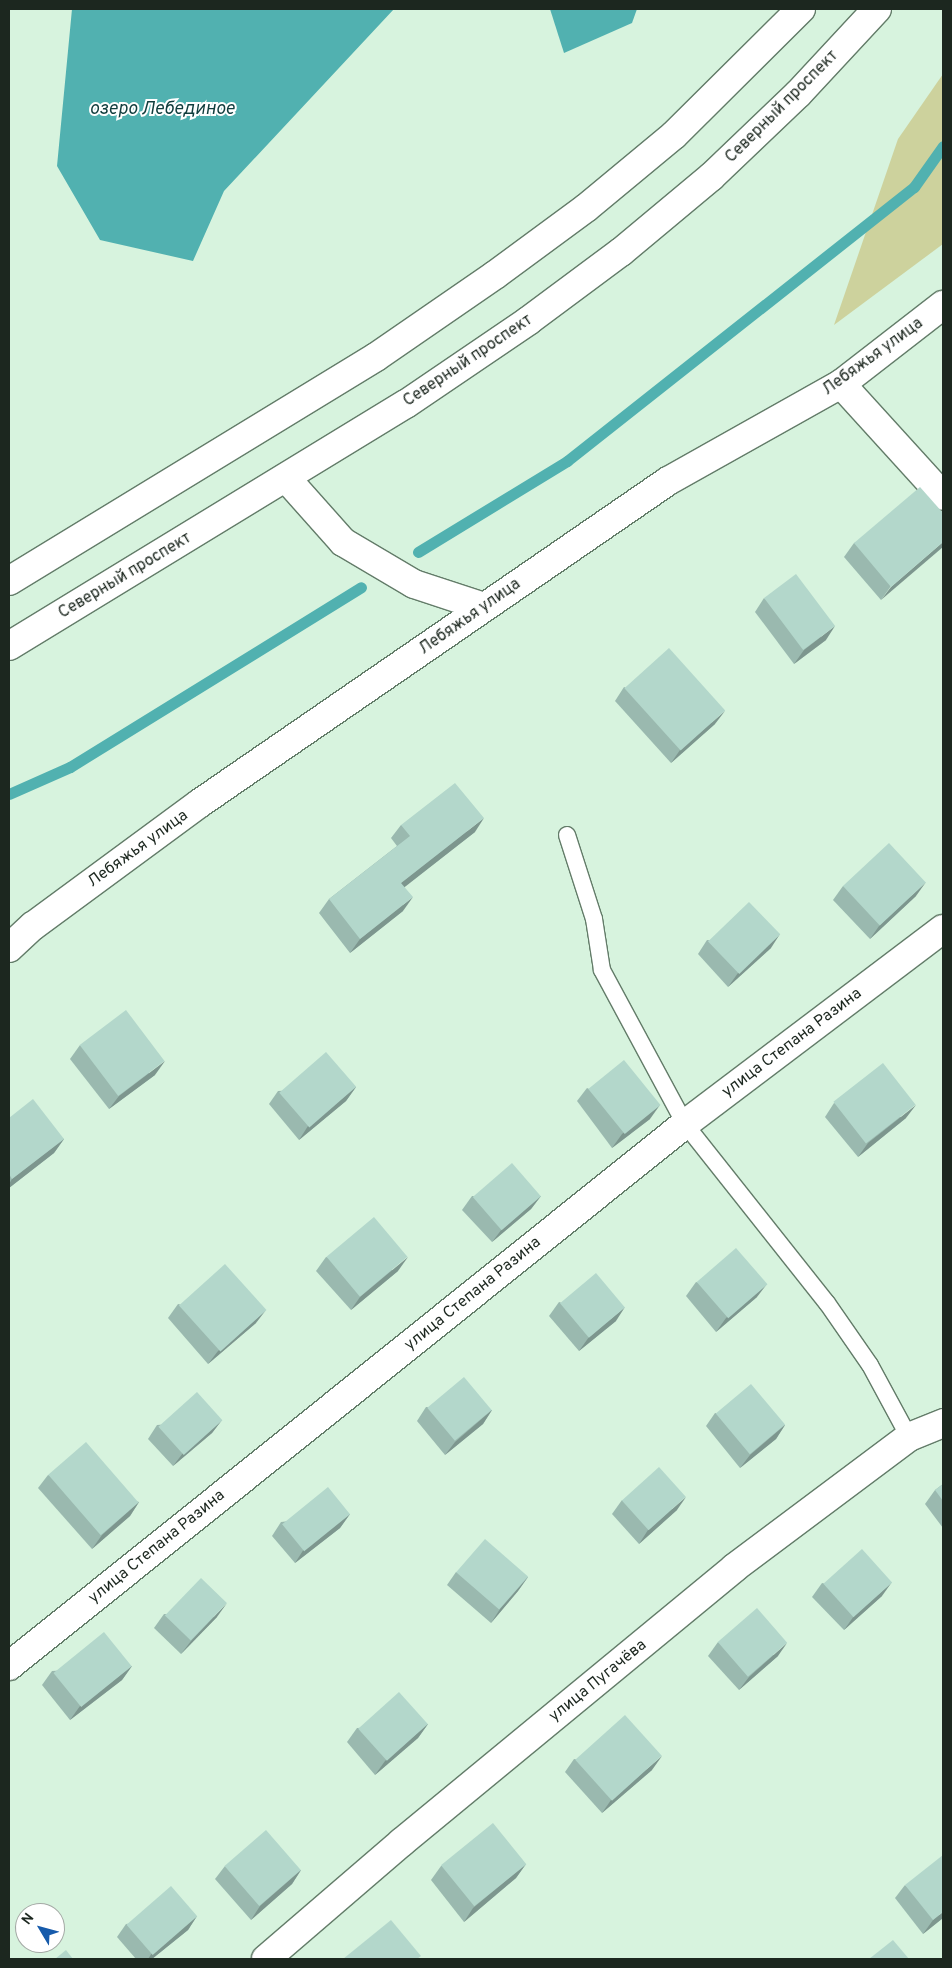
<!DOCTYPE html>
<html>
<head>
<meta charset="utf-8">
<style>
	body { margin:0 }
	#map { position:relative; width:952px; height:1968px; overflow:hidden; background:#d7f3de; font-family:Overpass,sans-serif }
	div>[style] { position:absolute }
	.green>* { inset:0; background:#cdd29d }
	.water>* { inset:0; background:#51b1b0 }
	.stream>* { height:11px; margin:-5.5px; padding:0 5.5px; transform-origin:5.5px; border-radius:5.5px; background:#51b1b0 }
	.roads { filter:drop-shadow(1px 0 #637c69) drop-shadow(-1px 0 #637c69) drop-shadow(0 1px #637c69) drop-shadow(0 -1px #637c69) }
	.lane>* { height:16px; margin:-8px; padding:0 8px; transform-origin:8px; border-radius:8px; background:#fff }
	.street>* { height:28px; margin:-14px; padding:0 14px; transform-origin:14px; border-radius:14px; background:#fff }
	.primary>* { height:28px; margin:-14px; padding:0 14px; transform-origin:14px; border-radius:14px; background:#fff }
	.wall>* { inset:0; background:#9ab9af }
	.shaded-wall>* { inset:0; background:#7d968e }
	.building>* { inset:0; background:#b3d7cb; transform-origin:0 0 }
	span { translate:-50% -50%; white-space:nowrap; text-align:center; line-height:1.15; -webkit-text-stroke:4px #fff; paint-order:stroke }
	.street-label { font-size:16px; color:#1c271f }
	.water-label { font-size:18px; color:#103d3d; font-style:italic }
	.frame { position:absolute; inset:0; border:10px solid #1c271f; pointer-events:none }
	.north { position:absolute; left:15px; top:1903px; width:50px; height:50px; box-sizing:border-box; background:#fff; border:1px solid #a4a9a5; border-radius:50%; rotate:307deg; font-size:14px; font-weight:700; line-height:20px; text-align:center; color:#1c271f }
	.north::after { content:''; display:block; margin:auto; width:18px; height:22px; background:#175bab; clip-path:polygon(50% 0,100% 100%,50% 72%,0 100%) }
</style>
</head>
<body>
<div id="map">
	<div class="green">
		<div style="clip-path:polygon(943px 74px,943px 244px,834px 325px,898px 139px)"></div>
	</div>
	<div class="water">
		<div style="clip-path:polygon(72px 9px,394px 9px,224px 191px,193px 261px,100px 240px,57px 166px)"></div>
		<div style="clip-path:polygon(550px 9px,637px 9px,632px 23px,564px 53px)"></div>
	</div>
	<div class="stream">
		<div style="left:418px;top:552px;width:175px;rotate:-31.4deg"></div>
		<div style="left:567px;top:461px;width:442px;rotate:-38.3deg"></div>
		<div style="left:914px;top:187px;width:50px;rotate:-54.7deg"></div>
		<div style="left:9px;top:794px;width:67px;rotate:-23.9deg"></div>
		<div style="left:70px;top:767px;width:342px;rotate:-31.7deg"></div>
	</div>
	<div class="roads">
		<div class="lane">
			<div style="left:567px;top:835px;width:88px;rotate:72.2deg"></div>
			<div style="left:594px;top:919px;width:52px;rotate:81.1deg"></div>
			<div style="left:602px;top:970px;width:175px;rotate:61.7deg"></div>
			<div style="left:685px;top:1124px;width:228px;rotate:51.6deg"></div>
			<div style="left:827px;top:1303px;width:75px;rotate:55.3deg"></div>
			<div style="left:870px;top:1365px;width:82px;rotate:61.6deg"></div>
		</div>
		<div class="street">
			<div style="left:841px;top:384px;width:151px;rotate:47.7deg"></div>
			<div style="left:286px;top:478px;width:86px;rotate:48.3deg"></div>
			<div style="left:343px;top:542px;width:82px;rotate:30.6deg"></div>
			<div style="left:414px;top:584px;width:74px;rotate:18.2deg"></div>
			<div style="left:9px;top:948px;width:33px;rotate:-43deg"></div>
			<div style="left:33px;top:926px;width:207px;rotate:-36.4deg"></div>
			<div style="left:200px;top:803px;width:568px;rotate:-34.53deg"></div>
			<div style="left:668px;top:481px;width:198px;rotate:-29.3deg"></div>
			<div style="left:841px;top:384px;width:129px;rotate:-37.8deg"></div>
			<div style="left:9px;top:1666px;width:866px;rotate:-38.72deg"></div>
			<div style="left:685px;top:1124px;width:323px;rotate:-37.1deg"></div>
			<div style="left:266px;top:1959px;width:179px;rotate:-40.7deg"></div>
			<div style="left:402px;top:1842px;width:430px;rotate:-39.5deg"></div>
			<div style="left:734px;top:1568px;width:219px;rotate:-36.8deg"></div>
			<div style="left:909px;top:1437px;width:37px;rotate:-22deg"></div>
		</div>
		<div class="primary">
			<div style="left:9px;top:581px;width:430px;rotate:-31.4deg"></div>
			<div style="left:376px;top:357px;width:145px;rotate:-34.6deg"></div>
			<div style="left:495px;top:275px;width:113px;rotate:-36.4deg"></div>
			<div style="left:586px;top:208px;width:114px;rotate:-39.7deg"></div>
			<div style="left:674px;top:135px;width:179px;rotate:-44.8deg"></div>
			<div style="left:9px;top:646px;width:465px;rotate:-31.4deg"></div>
			<div style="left:406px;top:404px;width:148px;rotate:-34.2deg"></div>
			<div style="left:528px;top:321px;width:116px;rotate:-36.6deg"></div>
			<div style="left:621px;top:252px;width:117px;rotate:-39.8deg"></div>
			<div style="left:711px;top:177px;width:120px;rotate:-43.7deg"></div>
			<div style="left:798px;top:94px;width:116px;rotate:-47.1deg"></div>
		</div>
	</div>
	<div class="wall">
		<div style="clip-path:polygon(943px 513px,881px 600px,844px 557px,854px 543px)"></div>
		<div style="clip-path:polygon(764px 598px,826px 640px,794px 664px,755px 612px)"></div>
		<div style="clip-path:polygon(624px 687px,715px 724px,671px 763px,615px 701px)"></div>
		<div style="clip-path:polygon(401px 825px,475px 832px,404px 887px,403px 911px,350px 953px,319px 913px,329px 899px,397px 846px,391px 838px)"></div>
		<div style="clip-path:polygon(843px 886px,916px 896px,870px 939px,833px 900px)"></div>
		<div style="clip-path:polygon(707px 940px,771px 948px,728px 987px,698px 954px)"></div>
		<div style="clip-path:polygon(80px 1045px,155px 1075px,109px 1109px,70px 1059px)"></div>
		<div style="clip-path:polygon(356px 1087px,346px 1101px,299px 1140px,269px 1104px,278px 1091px)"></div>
		<div style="clip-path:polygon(587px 1088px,650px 1119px,612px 1148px,577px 1101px)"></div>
		<div style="clip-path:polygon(834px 1103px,906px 1118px,858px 1157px,825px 1117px)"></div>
		<div style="clip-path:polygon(9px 1118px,64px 1139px,54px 1153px,9px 1188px)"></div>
		<div style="clip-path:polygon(472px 1196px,541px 1196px,531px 1209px,492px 1242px,462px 1210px)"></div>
		<div style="clip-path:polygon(326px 1257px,398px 1271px,351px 1310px,316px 1271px)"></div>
		<div style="clip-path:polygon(696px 1282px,757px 1297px,716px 1332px,686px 1296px)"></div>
		<div style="clip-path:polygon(559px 1302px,616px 1321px,579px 1351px,549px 1316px)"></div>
		<div style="clip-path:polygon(178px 1304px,256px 1323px,208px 1364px,168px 1318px)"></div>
		<div style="clip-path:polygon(426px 1407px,492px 1410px,483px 1424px,445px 1455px,417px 1421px)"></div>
		<div style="clip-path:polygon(715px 1413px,785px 1425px,776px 1439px,740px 1468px,706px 1426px)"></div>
		<div style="clip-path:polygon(222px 1420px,212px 1433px,173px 1466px,148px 1439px,157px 1425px)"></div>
		<div style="clip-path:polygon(48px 1475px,139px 1502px,130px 1516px,92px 1549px,38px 1488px)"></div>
		<div style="clip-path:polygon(943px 1484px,943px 1528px,925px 1504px,935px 1490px)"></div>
		<div style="clip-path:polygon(622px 1500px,677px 1510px,639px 1544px,612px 1514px)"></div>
		<div style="clip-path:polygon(350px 1514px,340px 1528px,295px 1563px,272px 1536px,281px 1522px)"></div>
		<div style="clip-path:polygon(456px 1572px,528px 1577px,518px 1591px,491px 1623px,447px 1585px)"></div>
		<div style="clip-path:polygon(822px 1583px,882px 1596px,844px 1630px,812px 1597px)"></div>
		<div style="clip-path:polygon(164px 1614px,217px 1617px,181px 1654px,154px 1628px)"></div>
		<div style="clip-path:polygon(718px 1642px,778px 1656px,739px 1690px,708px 1656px)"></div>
		<div style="clip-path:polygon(132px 1666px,122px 1680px,70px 1720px,42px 1685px,52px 1671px)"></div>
		<div style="clip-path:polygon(428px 1724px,418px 1738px,375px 1775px,347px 1742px,357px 1728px)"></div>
		<div style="clip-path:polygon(574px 1759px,652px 1770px,602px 1813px,565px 1772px)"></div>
		<div style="clip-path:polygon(526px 1864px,516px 1878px,464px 1922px,431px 1880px,441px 1866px)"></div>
		<div style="clip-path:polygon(225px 1866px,301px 1870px,292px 1884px,251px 1920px,215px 1879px)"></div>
		<div style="clip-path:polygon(905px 1885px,943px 1918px,923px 1934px,895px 1898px)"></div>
		<div style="clip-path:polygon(197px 1916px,188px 1930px,152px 1959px,136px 1959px,117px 1937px,126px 1924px)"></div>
	</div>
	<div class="shaded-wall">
		<div style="clip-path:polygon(943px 542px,943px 547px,881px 600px,891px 587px)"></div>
		<div style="clip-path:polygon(835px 626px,826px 640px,794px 664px,804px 650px)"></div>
		<div style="clip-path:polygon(725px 711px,715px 724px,671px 763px,680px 750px)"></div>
		<div style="clip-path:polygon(484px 818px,475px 832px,392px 897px,401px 883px)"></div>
		<div style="clip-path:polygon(926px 882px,916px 896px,870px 939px,879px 926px)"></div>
		<div style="clip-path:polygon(413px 897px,403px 911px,350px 953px,360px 939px)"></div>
		<div style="clip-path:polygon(780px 934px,771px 948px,728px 987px,738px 973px)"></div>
		<div style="clip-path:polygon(165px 1061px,155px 1075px,109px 1109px,119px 1096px)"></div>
		<div style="clip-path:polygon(356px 1087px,346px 1101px,299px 1140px,308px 1126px)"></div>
		<div style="clip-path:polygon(660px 1105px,650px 1119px,612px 1148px,622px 1134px)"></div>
		<div style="clip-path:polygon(916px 1105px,906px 1118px,858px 1157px,868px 1143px)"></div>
		<div style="clip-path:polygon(64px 1139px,54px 1153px,9px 1188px,9px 1184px,12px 1179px)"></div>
		<div style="clip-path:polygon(541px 1196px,531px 1209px,492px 1242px,502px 1229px)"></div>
		<div style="clip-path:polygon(408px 1257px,398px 1271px,351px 1310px,360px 1297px)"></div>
		<div style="clip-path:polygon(767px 1284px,757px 1297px,716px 1332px,726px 1318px)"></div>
		<div style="clip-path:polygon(625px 1307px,616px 1321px,579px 1351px,589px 1337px)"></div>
		<div style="clip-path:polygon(266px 1310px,256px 1323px,208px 1364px,218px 1351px)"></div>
		<div style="clip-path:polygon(492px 1410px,483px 1424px,445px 1455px,455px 1442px)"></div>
		<div style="clip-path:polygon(222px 1420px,212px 1433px,173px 1466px,183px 1453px)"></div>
		<div style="clip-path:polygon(785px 1425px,776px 1439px,740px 1468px,750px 1455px)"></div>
		<div style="clip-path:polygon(686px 1497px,677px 1510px,639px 1544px,648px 1530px)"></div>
		<div style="clip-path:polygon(139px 1502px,130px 1516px,92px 1549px,102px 1535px)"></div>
		<div style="clip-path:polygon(350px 1514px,340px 1528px,295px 1563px,304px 1549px)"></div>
		<div style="clip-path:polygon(528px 1577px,518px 1591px,491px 1623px,500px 1609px)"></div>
		<div style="clip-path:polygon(892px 1582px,882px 1596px,844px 1630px,854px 1616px)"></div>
		<div style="clip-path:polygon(227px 1603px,217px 1617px,181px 1654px,191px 1641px)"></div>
		<div style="clip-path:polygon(787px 1643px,778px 1656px,739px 1690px,749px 1677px)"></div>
		<div style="clip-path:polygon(132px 1666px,122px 1680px,70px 1720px,80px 1706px)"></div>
		<div style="clip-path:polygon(428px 1724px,418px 1738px,375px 1775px,385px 1761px)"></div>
		<div style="clip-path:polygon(662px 1756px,652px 1770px,602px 1813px,611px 1800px)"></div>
		<div style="clip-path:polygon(526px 1864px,516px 1878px,464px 1922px,473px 1908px)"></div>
		<div style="clip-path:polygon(301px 1870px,292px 1884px,251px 1920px,260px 1906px)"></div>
		<div style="clip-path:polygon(943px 1912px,943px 1918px,923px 1934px,933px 1920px)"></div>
		<div style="clip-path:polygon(197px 1916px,188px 1930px,152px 1959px,148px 1959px,152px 1953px)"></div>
	</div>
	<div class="building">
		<div style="clip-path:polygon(920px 487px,943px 513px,943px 542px,891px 587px,854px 543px)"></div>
		<div style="left:796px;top:574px;width:65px;height:40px;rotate:53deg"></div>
		<div style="left:669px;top:648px;width:84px;height:60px;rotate:48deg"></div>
		<div style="clip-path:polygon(455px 783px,484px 818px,401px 883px,413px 897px,360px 939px,329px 899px,410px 836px,401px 825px)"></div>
		<div style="left:889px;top:843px;width:54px;height:63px;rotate:47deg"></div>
		<div style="left:749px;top:902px;width:45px;height:57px;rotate:46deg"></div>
		<div style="left:126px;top:1010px;width:64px;height:58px;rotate:53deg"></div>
		<div style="left:326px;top:1052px;width:46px;height:62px;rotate:49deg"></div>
		<div style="left:624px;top:1060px;width:58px;height:46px;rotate:51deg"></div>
		<div style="left:883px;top:1063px;width:53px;height:63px;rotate:52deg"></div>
		<div style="clip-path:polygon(33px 1099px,64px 1139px,12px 1179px,9px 1174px,9px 1118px)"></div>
		<div style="left:512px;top:1163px;width:44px;height:52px;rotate:49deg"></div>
		<div style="left:374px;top:1217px;width:52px;height:62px;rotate:50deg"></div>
		<div style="left:736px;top:1248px;width:48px;height:52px;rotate:49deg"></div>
		<div style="left:225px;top:1264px;width:62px;height:62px;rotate:48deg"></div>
		<div style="left:596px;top:1273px;width:45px;height:47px;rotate:50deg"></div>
		<div style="left:464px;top:1377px;width:43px;height:48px;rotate:50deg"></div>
		<div style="left:751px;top:1384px;width:53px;height:46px;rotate:50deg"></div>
		<div style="left:197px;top:1392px;width:38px;height:52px;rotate:48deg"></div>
		<div style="left:86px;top:1442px;width:80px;height:50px;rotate:49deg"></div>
		<div style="left:659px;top:1467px;width:40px;height:50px;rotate:48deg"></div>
		<div style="clip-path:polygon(943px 1484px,943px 1501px,935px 1490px)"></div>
		<div style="left:328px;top:1487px;width:35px;height:59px;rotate:51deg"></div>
		<div style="left:485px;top:1539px;width:57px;height:44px;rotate:41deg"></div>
		<div style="left:862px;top:1549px;width:45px;height:52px;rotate:48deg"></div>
		<div style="left:201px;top:1578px;width:36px;height:52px;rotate:44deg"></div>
		<div style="left:757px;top:1608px;width:46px;height:52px;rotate:49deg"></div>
		<div style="left:104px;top:1632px;width:44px;height:65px;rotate:51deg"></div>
		<div style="left:399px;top:1692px;width:43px;height:55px;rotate:48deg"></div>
		<div style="left:625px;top:1715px;width:55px;height:67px;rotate:48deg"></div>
		<div style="left:493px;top:1823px;width:53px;height:67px;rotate:51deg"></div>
		<div style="left:266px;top:1830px;width:53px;height:55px;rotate:49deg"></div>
		<div style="clip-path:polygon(943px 1855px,943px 1912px,933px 1920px,905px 1885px)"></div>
		<div style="left:171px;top:1886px;width:40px;height:59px;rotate:49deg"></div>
		<div style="clip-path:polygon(391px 1920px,421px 1956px,417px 1959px,343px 1959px)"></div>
		<div style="clip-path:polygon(893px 1940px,909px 1959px,869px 1959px)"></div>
		<div style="clip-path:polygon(66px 1950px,73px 1959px,55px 1959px)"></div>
	</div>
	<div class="street-label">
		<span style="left:782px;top:107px;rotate:-45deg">Северный проспект</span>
		<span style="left:873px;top:357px;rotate:-36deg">Лебяжья улица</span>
		<span style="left:468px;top:361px;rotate:-34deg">Северный проспект</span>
		<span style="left:125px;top:576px;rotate:-31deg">Северный проспект</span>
		<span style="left:470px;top:617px;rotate:-35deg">Лебяжья улица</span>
		<span style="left:138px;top:849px;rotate:-36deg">Лебяжья улица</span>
		<span style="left:792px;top:1043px;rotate:-37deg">улица Степана Разина</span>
		<span style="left:473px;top:1294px;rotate:-39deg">улица Степана Разина</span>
		<span style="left:157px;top:1547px;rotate:-39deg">улица Степана Разина</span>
		<span style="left:598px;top:1681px;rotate:-39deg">улица Пугачёва</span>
	</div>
	<div class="water-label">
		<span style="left:162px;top:110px">озеро Лебединое</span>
	</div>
	<div class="frame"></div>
	<div class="north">N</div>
</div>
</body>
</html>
